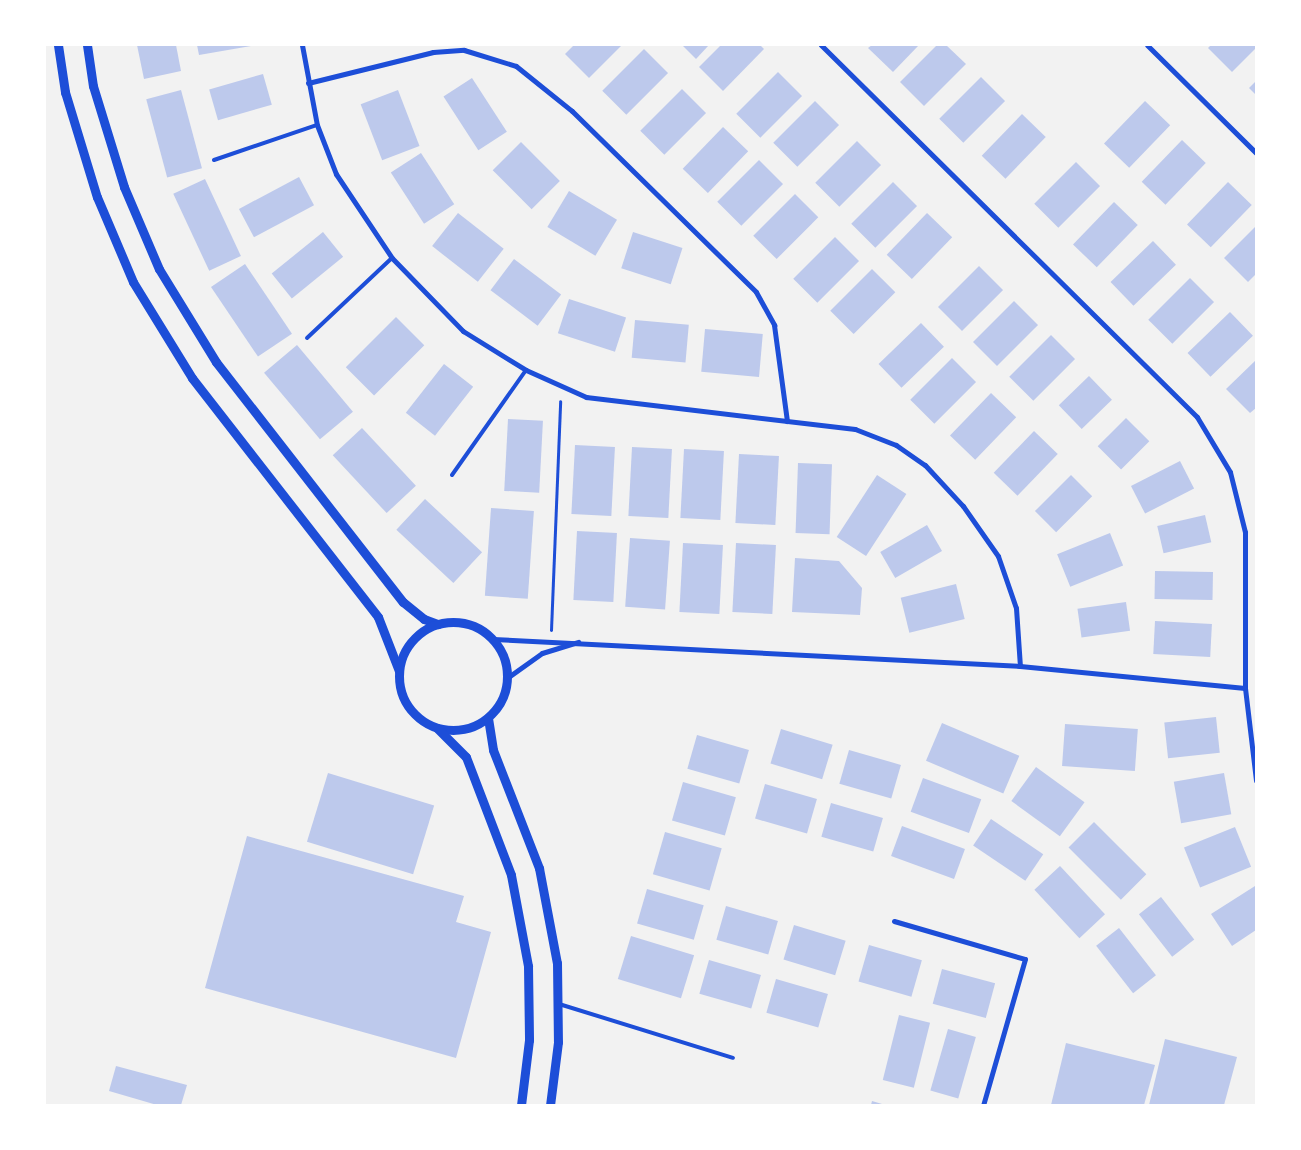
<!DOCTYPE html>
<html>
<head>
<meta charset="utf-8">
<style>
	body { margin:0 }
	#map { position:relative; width:1301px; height:1150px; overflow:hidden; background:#f2f2f2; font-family:Inter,sans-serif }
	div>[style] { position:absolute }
	.building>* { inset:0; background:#bdc9ec; transform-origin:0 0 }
	.path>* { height:3px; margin:-1.5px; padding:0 1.5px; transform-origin:1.5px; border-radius:1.5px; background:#1d4ed8 }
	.service>* { height:4px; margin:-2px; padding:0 2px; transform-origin:2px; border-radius:2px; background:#1d4ed8 }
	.minor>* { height:5px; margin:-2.5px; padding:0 2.5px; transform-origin:2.5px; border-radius:2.5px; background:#1d4ed8 }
	.tertiary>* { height:9px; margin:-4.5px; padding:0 4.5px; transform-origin:4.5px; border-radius:4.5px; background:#1d4ed8 }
	.tertiary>.ring { margin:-4.5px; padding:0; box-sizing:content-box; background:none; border:9px solid #1d4ed8; border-radius:50% }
	span { translate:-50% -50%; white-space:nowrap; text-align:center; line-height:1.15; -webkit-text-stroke:4px #fff; paint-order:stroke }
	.frame { position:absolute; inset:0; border:46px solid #fff; pointer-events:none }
</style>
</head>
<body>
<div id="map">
	<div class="building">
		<div style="clip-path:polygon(137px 45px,176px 45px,181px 71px,144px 79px)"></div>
		<div style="clip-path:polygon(197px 45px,251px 45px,251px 46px,199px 55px)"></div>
		<div style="clip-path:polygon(574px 45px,622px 45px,589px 78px,565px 54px)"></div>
		<div style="clip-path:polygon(682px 45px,709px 45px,696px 59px)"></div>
		<div style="clip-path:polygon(721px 45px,760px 45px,764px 49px,723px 91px,699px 67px)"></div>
		<div style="clip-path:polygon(872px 45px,919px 45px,893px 72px,868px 48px)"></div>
		<div style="clip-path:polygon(937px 45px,946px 45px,966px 64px,924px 106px,900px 82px)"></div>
		<div style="clip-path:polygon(1211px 45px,1256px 45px,1256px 48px,1232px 72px,1208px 48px)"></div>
		<div style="left:644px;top:49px;width:34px;height:59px;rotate:45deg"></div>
		<div style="left:778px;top:72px;width:34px;height:59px;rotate:45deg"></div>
		<div style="left:263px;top:74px;width:32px;height:56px;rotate:74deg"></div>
		<div style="left:981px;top:77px;width:34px;height:59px;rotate:45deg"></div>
		<div style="left:472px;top:78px;width:64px;height:34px;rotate:57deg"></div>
		<div style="clip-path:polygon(1256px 81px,1256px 95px,1249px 88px)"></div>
		<div style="left:682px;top:89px;width:34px;height:59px;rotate:45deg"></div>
		<div style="left:181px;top:90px;width:81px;height:36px;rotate:75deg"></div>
		<div style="left:398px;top:90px;width:60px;height:40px;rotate:69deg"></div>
		<div style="left:815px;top:101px;width:34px;height:59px;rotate:45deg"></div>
		<div style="left:1145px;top:101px;width:35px;height:59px;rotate:44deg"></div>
		<div style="left:1022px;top:114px;width:33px;height:58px;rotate:44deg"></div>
		<div style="left:723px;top:127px;width:35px;height:58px;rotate:44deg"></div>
		<div style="left:1182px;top:140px;width:33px;height:58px;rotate:44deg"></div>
		<div style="left:857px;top:141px;width:34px;height:59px;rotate:45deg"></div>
		<div style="left:521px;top:142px;width:55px;height:40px;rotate:45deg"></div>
		<div style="left:421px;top:153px;width:61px;height:36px;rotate:57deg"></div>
		<div style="left:759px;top:160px;width:34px;height:59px;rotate:45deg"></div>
		<div style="left:1076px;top:162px;width:34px;height:59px;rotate:45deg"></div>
		<div style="left:299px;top:177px;width:32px;height:68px;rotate:62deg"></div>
		<div style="left:205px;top:179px;width:85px;height:35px;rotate:65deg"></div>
		<div style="left:893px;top:182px;width:34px;height:59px;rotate:45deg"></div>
		<div style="left:1228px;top:182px;width:33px;height:59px;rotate:44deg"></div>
		<div style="left:569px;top:191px;width:56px;height:42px;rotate:31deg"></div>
		<div style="left:795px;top:194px;width:33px;height:59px;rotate:45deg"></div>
		<div style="left:1114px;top:202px;width:33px;height:59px;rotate:44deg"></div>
		<div style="left:458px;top:213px;width:58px;height:42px;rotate:38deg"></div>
		<div style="left:927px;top:213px;width:35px;height:58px;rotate:44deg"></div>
		<div style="clip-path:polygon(1256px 226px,1256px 274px,1248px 282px,1224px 258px)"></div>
		<div style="left:323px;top:232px;width:32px;height:66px;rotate:51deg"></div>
		<div style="left:633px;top:232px;width:52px;height:38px;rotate:18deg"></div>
		<div style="left:835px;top:237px;width:34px;height:59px;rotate:45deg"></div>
		<div style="left:1153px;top:241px;width:33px;height:59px;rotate:46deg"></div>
		<div style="left:514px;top:259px;width:59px;height:39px;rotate:37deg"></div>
		<div style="left:245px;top:264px;width:84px;height:41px;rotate:56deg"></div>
		<div style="left:979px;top:266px;width:34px;height:58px;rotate:45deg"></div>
		<div style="left:872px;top:269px;width:33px;height:59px;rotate:45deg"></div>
		<div style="left:1190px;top:278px;width:34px;height:59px;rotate:45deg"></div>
		<div style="left:569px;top:299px;width:60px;height:36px;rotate:18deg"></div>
		<div style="left:1014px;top:301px;width:34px;height:58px;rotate:45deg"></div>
		<div style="left:1230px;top:312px;width:33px;height:59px;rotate:46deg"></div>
		<div style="left:396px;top:317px;width:40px;height:71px;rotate:45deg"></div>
		<div style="left:635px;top:320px;width:54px;height:38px;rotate:5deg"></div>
		<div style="left:921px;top:323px;width:33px;height:59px;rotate:46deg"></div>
		<div style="left:705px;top:329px;width:58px;height:43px;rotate:5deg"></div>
		<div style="left:1051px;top:335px;width:34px;height:59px;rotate:45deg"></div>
		<div style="left:297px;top:345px;width:87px;height:43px;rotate:50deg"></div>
		<div style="left:952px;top:358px;width:34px;height:59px;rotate:45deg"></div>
		<div style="clip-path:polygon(1256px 360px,1256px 408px,1250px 413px,1226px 389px)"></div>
		<div style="left:444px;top:364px;width:37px;height:62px;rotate:38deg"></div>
		<div style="left:1089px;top:376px;width:33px;height:42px;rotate:46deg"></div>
		<div style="left:991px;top:393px;width:35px;height:59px;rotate:44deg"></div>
		<div style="left:1126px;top:418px;width:33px;height:40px;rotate:45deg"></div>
		<div style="left:508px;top:419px;width:35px;height:72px;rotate:3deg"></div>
		<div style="left:362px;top:428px;width:79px;height:40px;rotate:47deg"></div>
		<div style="left:1034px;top:431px;width:33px;height:58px;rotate:44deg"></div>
		<div style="left:575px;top:445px;width:40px;height:69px;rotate:3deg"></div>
		<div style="left:632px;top:447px;width:40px;height:69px;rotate:3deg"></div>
		<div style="left:684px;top:449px;width:40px;height:69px;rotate:3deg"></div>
		<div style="left:739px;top:454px;width:40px;height:69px;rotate:3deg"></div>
		<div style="left:1180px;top:461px;width:31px;height:55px;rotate:63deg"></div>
		<div style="left:798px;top:463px;width:34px;height:70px;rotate:2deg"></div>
		<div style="left:877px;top:475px;width:35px;height:74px;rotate:33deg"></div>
		<div style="left:1071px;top:475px;width:30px;height:51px;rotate:45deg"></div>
		<div style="left:425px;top:499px;width:78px;height:42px;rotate:43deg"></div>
		<div style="left:491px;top:508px;width:43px;height:88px;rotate:4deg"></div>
		<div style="left:1205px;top:515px;width:28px;height:49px;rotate:77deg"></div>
		<div style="left:927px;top:525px;width:30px;height:54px;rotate:60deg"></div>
		<div style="left:577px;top:531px;width:40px;height:69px;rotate:3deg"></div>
		<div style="left:1110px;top:533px;width:35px;height:57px;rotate:68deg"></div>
		<div style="left:630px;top:538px;width:40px;height:69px;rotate:4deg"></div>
		<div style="left:683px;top:543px;width:40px;height:69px;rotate:3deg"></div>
		<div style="left:736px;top:543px;width:40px;height:69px;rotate:3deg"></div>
		<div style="clip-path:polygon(795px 558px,839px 561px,862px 588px,860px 615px,792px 612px)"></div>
		<div style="left:1155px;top:571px;width:58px;height:28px;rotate:1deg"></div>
		<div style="left:956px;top:584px;width:36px;height:57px;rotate:76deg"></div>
		<div style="left:1126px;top:602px;width:29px;height:49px;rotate:82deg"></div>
		<div style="left:1155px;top:621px;width:57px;height:33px;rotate:3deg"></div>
		<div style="left:1216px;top:717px;width:36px;height:52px;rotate:84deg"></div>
		<div style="left:942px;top:723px;width:84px;height:41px;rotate:23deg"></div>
		<div style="left:1065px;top:724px;width:73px;height:42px;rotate:4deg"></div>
		<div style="left:781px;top:729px;width:54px;height:36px;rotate:17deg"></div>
		<div style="left:697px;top:735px;width:54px;height:35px;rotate:16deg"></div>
		<div style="left:849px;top:750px;width:54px;height:35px;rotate:16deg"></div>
		<div style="left:1036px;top:767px;width:60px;height:42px;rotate:36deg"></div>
		<div style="left:328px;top:773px;width:111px;height:72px;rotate:17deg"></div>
		<div style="left:1224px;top:773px;width:42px;height:51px;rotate:80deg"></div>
		<div style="left:923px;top:778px;width:62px;height:36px;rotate:20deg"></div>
		<div style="left:683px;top:782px;width:55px;height:40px;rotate:16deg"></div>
		<div style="left:765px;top:784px;width:54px;height:36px;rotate:16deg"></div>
		<div style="left:831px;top:803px;width:54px;height:35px;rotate:16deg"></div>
		<div style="left:991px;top:819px;width:63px;height:32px;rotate:34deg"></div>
		<div style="left:1094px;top:822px;width:74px;height:36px;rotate:45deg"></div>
		<div style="left:902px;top:826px;width:67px;height:32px;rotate:20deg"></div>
		<div style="left:1235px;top:827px;width:43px;height:55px;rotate:68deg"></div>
		<div style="left:665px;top:832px;width:59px;height:44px;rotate:16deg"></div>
		<div style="clip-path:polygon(247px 836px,464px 896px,456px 922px,491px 932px,456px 1058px,205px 988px)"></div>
		<div style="left:1060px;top:866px;width:66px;height:35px;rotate:47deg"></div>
		<div style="clip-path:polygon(1255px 886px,1256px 930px,1232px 946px,1211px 914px)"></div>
		<div style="left:647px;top:889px;width:59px;height:36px;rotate:16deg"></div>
		<div style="left:1161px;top:897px;width:54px;height:28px;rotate:52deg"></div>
		<div style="left:726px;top:906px;width:54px;height:35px;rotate:16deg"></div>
		<div style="left:794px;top:925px;width:54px;height:36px;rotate:17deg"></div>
		<div style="left:1119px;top:928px;width:60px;height:29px;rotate:52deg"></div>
		<div style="left:631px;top:936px;width:66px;height:45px;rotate:17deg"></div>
		<div style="left:869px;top:945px;width:55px;height:38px;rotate:16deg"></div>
		<div style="left:709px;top:960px;width:54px;height:35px;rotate:16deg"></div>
		<div style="left:942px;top:969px;width:55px;height:36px;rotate:15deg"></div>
		<div style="left:776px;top:979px;width:54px;height:35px;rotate:16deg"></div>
		<div style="left:899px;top:1015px;width:32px;height:67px;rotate:14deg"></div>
		<div style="left:948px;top:1029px;width:29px;height:64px;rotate:16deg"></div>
		<div style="clip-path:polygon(1165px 1039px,1237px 1057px,1224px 1105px,1149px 1105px)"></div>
		<div style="clip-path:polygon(1066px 1043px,1155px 1065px,1144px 1105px,1051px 1105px)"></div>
		<div style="clip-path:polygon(116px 1066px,187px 1085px,181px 1105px,157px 1105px,109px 1091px)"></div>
		<div style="clip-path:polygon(872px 1101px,882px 1104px,882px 1105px,871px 1105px)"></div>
	</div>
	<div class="path">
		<div style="left:551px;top:630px;width:229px;rotate:-87.7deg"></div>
	</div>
	<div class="service">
		<div style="left:214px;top:160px;width:109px;rotate:-18.8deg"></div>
		<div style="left:307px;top:338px;width:117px;rotate:-43.3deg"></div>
		<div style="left:452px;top:475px;width:128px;rotate:-54.8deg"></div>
		<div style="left:559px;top:1004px;width:182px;rotate:17.2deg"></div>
	</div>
	<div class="minor">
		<div style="left:302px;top:45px;width:81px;rotate:79.4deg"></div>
		<div style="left:317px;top:125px;width:53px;rotate:68.8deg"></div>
		<div style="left:336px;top:174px;width:101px;rotate:56.3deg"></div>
		<div style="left:392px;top:258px;width:102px;rotate:45.8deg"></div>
		<div style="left:463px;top:331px;width:74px;rotate:31.8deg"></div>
		<div style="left:526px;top:370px;width:66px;rotate:24.2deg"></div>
		<div style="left:586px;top:397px;width:271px;rotate:6.8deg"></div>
		<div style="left:855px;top:429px;width:44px;rotate:21.3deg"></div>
		<div style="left:896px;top:445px;width:35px;rotate:35deg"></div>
		<div style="left:925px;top:465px;width:56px;rotate:47.2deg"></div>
		<div style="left:963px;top:506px;width:61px;rotate:55deg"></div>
		<div style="left:998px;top:556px;width:55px;rotate:70.9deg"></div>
		<div style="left:1016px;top:608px;width:58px;rotate:86.1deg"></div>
		<div style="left:821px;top:45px;width:529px;rotate:44.69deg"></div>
		<div style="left:1197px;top:417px;width:64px;rotate:59deg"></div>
		<div style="left:1230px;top:472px;width:62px;rotate:76deg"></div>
		<div style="left:1245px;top:532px;width:156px;rotate:90deg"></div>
		<div style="left:1245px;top:688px;width:93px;rotate:83.2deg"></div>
		<div style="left:1147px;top:45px;width:153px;rotate:44.7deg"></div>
		<div style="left:308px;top:83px;width:129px;rotate:-13.9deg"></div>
		<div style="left:433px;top:52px;width:31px;rotate:-4deg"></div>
		<div style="left:464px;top:50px;width:54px;rotate:17.1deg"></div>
		<div style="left:516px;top:66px;width:72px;rotate:38.8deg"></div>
		<div style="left:572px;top:111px;width:258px;rotate:44.5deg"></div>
		<div style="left:756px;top:292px;width:38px;rotate:61deg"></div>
		<div style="left:774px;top:325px;width:97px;rotate:82.3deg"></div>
		<div style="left:493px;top:639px;width:528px;rotate:2.93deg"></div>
		<div style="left:1020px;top:666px;width:226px;rotate:5.6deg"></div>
		<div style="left:507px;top:678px;width:43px;rotate:-35.5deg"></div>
		<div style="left:542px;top:653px;width:38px;rotate:-17deg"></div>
		<div style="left:894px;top:921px;width:136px;rotate:16.2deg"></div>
		<div style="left:1025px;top:959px;width:152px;rotate:106deg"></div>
	</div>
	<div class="tertiary">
		<div style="left:58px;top:45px;width:48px;rotate:81.5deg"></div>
		<div style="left:65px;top:92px;width:110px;rotate:73.1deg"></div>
		<div style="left:97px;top:197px;width:92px;rotate:67deg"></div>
		<div style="left:133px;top:282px;width:113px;rotate:58.4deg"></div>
		<div style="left:192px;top:378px;width:303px;rotate:52.1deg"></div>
		<div style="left:378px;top:617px;width:58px;rotate:68.7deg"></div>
		<div style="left:87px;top:45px;width:41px;rotate:81.7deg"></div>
		<div style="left:93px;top:86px;width:106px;rotate:72.9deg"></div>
		<div style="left:124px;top:187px;width:89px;rotate:66.9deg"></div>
		<div style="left:159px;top:269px;width:109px;rotate:58.5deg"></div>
		<div style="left:216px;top:362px;width:304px;rotate:52.1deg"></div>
		<div style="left:403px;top:602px;width:27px;rotate:39deg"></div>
		<div style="left:424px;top:619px;width:15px;rotate:20deg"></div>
		<div class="ring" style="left:399px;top:622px;width:99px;height:99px"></div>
		<div style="left:488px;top:718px;width:32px;rotate:81deg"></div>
		<div style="left:493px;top:750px;width:127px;rotate:68.7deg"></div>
		<div style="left:539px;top:868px;width:97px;rotate:79.3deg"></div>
		<div style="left:557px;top:963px;width:79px;rotate:89.3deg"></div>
		<div style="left:558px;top:1042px;width:64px;rotate:97.2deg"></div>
		<div style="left:437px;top:728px;width:41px;rotate:45deg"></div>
		<div style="left:466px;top:757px;width:126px;rotate:69.1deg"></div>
		<div style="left:511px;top:875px;width:93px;rotate:79.4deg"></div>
		<div style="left:528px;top:966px;width:74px;rotate:89.2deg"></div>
		<div style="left:529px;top:1040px;width:65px;rotate:97deg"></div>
	</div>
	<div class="frame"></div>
</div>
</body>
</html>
